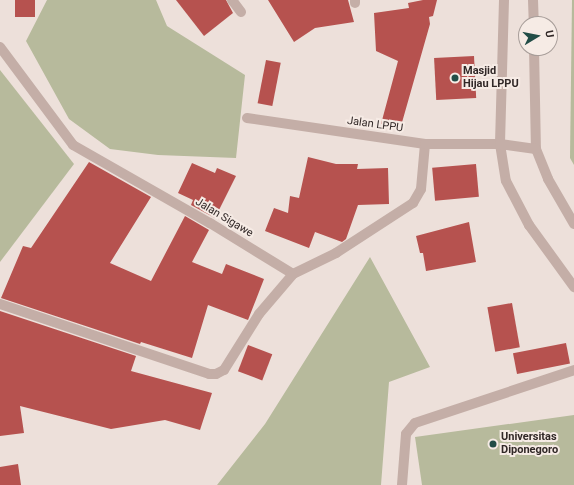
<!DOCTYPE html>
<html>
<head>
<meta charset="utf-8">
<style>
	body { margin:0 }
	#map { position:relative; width:574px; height:485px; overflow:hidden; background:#ede0da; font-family:Roboto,sans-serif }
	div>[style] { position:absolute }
	.green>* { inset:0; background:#b7ba9c }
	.building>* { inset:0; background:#b6524f; transform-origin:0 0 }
	.minor>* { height:10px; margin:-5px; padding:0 5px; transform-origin:5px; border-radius:5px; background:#c4aea7 }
	.tertiary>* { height:10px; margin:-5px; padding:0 5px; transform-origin:5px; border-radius:5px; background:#c4aea7 }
	.dots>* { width:11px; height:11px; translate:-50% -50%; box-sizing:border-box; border:2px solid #f6ebe5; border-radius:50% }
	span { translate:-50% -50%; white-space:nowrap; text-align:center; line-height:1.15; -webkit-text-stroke:4px #f6ebe5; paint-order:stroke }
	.poi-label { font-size:11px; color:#312827; font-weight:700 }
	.left { translate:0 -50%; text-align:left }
	.street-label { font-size:11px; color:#312827 }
	.north { position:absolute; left:518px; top:16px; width:40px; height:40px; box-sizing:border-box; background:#f6ebe5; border:1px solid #a79d99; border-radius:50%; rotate:80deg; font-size:11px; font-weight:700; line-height:16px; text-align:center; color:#312827 }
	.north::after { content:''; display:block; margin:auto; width:14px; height:18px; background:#224d47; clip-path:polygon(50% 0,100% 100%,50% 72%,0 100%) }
</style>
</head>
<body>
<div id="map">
	<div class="green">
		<div style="clip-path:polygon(47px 0,156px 0,167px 26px,245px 75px,236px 158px,158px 155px,110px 149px,69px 119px,26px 41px)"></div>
		<div style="clip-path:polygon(572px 0,574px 0,574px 165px,570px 158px)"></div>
		<div style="clip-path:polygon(0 70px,74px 164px,0 262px)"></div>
		<div style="clip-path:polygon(370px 257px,430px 367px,389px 382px,381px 485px,217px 485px,265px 424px)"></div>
		<div style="clip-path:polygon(574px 415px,574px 485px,422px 485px,415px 437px)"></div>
	</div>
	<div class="building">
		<div style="left:15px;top:0;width:20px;height:17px"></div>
		<div style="clip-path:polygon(176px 0,226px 0,233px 13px,204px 36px)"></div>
		<div style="clip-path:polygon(268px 0,348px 0,354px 22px,315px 28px,294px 42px)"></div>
		<div style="clip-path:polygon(423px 0,437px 0,433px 16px,429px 17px,430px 24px,401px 126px,381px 124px,398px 61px,376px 51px,374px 13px,409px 8px,408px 3px)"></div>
		<div style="left:474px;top:56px;width:42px;height:40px;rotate:87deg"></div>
		<div style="left:266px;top:60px;width:15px;height:44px;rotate:11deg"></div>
		<div style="clip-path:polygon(308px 157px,336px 164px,358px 164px,357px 169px,388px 168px,389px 204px,358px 205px,346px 239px,342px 242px,315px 232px,309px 248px,265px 231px,274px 208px,288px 213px,290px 196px,299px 198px)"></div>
		<div style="clip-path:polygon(89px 162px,151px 197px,110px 263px,151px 281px,185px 216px,209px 230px,192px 262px,222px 274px,226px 264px,264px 279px,248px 320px,208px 305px,192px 358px,141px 342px,140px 344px,1px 298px,23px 246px,31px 248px)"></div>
		<div style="clip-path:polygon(192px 163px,215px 173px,217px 168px,236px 176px,215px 218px,191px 205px,193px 200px,178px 193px)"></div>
		<div style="left:476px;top:164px;width:33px;height:44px;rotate:85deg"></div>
		<div style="clip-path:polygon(469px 222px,476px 262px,426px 271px,423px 253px,420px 253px,416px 236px)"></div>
		<div style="left:512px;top:303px;width:45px;height:25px;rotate:80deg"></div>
		<div style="clip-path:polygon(0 311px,136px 356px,131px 371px,212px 393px,200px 430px,165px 420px,111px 429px,20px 406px,24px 433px,0 436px)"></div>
		<div style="left:566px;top:343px;width:21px;height:54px;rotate:79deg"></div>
		<div style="left:248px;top:345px;width:26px;height:28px;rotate:21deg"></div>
		<div style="clip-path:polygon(18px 464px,21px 485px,0 485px,0 467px)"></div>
	</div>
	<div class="minor">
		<div style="left:232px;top:0;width:15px;rotate:53deg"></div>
		<div style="left:355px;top:0;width:3px;rotate:90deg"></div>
		<div style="left:0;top:47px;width:122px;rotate:53.3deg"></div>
		<div style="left:73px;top:145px;width:158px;rotate:29.7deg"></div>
		<div style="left:210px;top:223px;width:97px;rotate:31.6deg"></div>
		<div style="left:293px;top:274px;width:48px;rotate:-26deg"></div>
		<div style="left:336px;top:253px;width:92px;rotate:-33deg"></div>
		<div style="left:413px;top:203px;width:16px;rotate:-60deg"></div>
		<div style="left:421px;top:189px;width:45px;rotate:-84.9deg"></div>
		<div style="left:247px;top:118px;width:180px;rotate:8.3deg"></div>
		<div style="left:425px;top:144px;width:75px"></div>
		<div style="left:0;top:304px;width:220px;rotate:18.5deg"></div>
		<div style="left:209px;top:374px;width:7px"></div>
		<div style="left:216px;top:374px;width:9px;rotate:-27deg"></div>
		<div style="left:224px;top:370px;width:66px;rotate:-58deg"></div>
		<div style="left:259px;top:314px;width:52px;rotate:-49.6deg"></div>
		<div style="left:402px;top:485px;width:51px;rotate:-85.5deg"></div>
		<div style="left:406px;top:434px;width:14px;rotate:-51deg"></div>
		<div style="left:415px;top:423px;width:168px;rotate:-18.4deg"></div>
	</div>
	<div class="tertiary">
		<div style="left:504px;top:0;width:144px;rotate:91.6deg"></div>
		<div style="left:500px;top:144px;width:37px;rotate:81deg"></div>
		<div style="left:506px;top:181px;width:50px;rotate:62.4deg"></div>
		<div style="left:529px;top:225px;width:77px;rotate:54deg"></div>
		<div style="left:533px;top:0;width:24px;rotate:88deg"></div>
		<div style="left:534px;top:48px;width:101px;rotate:88.9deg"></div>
		<div style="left:536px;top:149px;width:32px;rotate:68deg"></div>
		<div style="left:548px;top:179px;width:52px;rotate:60deg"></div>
		<div style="left:500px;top:144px;width:36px;rotate:8deg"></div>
	</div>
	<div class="dots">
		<div style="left:455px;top:78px;background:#224d47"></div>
		<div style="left:493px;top:444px;background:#224d47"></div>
	</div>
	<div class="poi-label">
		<span class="left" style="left:463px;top:78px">Masjid<br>Hijau LPPU</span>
		<span class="left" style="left:501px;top:444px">Universitas<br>Diponegoro</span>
	</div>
	<div class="street-label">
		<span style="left:375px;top:125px;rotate:8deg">Jalan LPPU</span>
		<span style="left:224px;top:218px;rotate:31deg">Jalan Sigawe</span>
	</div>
	<div class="north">U</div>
</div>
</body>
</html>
